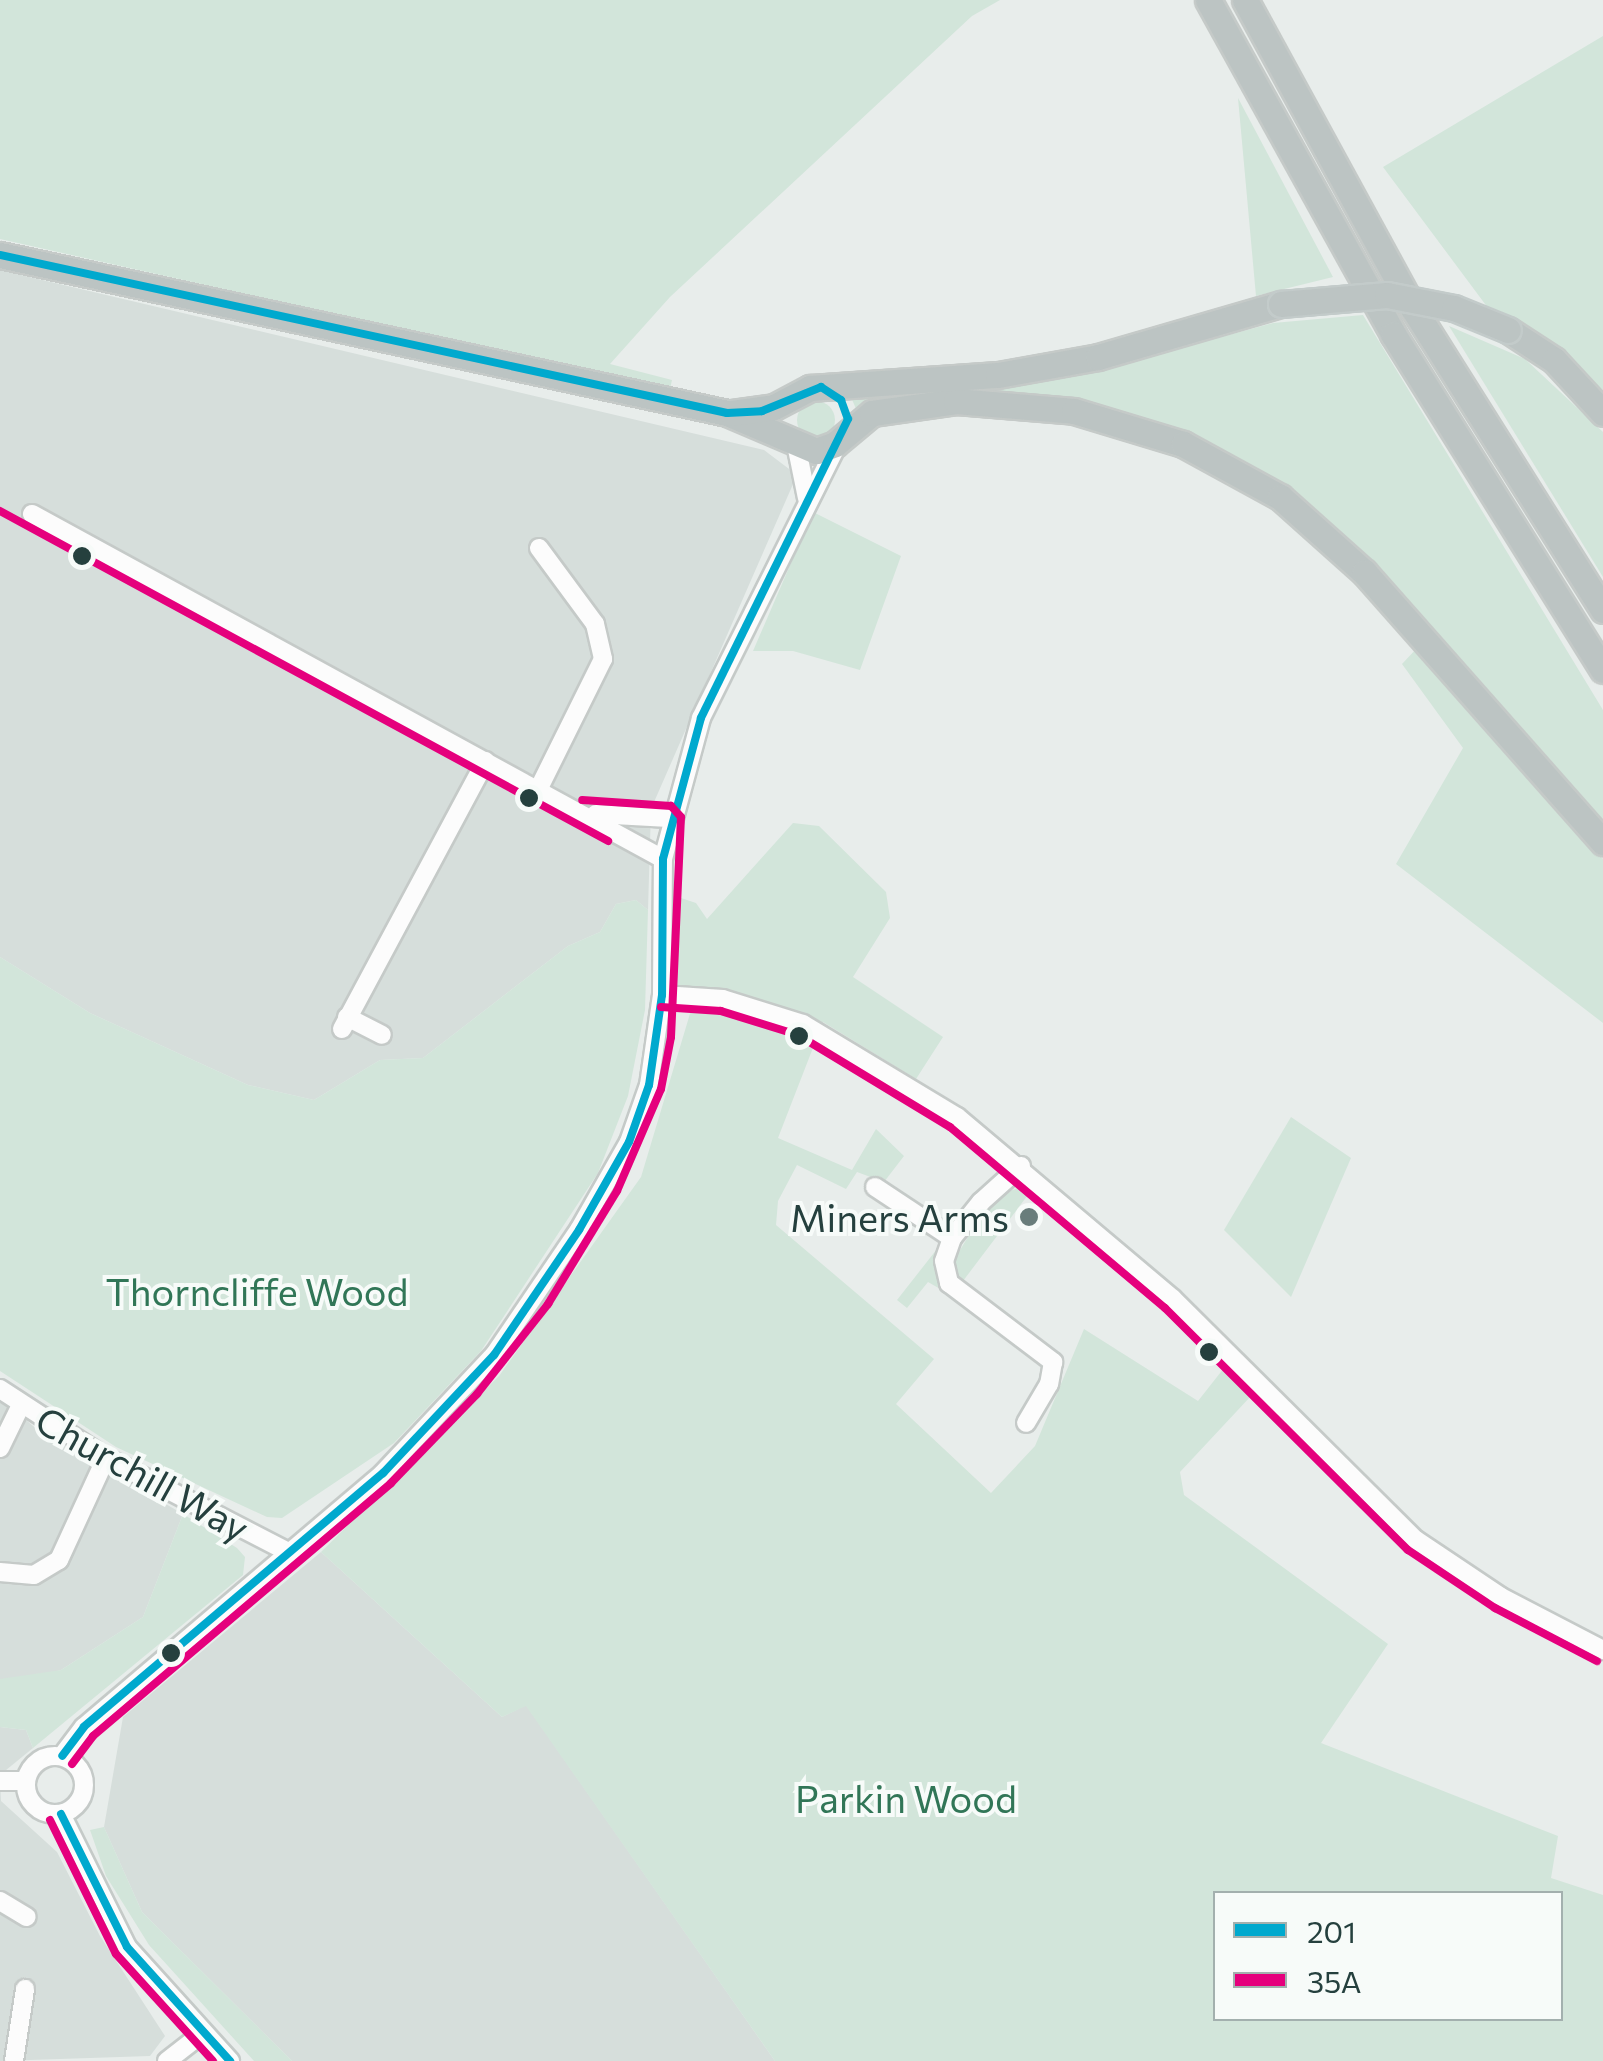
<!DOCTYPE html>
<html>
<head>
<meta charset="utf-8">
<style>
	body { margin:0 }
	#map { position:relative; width:1603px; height:2061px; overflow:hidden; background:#e8edeb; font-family:Commissioner,sans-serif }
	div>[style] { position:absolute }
	.built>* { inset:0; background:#d6dedb }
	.green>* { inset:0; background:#d2e5da }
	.round { border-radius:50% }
	.roads { filter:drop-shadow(2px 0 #c5cac8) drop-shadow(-2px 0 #c5cac8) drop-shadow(0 2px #c5cac8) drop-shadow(0 -2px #c5cac8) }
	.minor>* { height:18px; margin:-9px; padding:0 9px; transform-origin:9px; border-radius:9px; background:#fcfcfc }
	.minor>.ring { margin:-9px; padding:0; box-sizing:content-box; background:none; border:18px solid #fcfcfc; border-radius:50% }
	.highway>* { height:25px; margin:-12.5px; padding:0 12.5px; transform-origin:12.5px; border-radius:12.5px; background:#bcc4c3 }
	.bridges { filter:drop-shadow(2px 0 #c3cbca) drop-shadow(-2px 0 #c3cbca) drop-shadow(0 2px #c3cbca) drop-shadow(0 -2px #c3cbca) }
	.highway-bridge>* { height:25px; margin:-12.5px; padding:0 12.5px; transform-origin:12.5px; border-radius:12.5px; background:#bcc4c3 }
	.bus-1>* { height:8px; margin:-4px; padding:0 4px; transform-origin:4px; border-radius:4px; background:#00a9ce }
	.bus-2>* { height:8px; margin:-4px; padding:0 4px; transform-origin:4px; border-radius:4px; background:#e5007d }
	.dots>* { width:28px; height:28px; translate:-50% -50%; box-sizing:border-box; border:5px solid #f7fbf9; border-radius:50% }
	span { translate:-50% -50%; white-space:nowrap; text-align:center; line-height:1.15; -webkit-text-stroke:8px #f7fbf9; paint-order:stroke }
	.poi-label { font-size:38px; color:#25403e }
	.right { translate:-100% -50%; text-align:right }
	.park-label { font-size:38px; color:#317657 }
	.street-label { font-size:38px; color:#25403e }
	.legend { position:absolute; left:1213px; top:1891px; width:350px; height:130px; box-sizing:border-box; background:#f7fbf9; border:2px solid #a3b0ae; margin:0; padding:12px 18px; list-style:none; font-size:30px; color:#25403e }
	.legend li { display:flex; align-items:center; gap:20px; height:50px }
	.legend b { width:50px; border:2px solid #a3b0ae }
</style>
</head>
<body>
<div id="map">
	<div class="built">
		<div style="clip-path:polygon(0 270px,764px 450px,797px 475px,651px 809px,648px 910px,636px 900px,616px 904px,600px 932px,568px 946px,423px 1058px,380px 1060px,314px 1100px,248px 1085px,90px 1013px,0 957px)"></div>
		<div style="clip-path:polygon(0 1398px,39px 1431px,183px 1514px,143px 1617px,61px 1670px,13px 1682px,0 1679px)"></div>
		<div style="clip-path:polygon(321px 1552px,502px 1717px,526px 1705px,775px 2061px,292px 2061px,142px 1912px,104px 1827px,123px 1717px)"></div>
		<div style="clip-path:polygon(0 1727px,26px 1730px,33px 1748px,0 1775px)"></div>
		<div style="clip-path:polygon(0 1781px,1px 1801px,57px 1852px,100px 1936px,165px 2036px,150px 2056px,0 2061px)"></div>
	</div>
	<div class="green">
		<div style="clip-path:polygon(0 0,1000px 0,972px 16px,670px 297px,610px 364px,672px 380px,670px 389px,0 239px)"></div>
		<div style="clip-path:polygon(1603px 36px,1603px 394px,1557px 349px,1488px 308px,1383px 167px)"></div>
		<div style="clip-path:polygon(1238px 98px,1333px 277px,1256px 296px)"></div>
		<div style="clip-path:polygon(1363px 315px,1603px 710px,1603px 836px,1362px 556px,1136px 418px,857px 411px,850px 395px,1073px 377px,1273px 323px)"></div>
		<div style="clip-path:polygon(1449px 326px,1525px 359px,1603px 432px,1603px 577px)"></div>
		<div class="round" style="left:797px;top:401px;width:38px;height:38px"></div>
		<div style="clip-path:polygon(813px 512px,901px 556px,860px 670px,793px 651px,753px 651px)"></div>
		<div style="clip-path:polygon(1418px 647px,1603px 859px,1603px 1023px,1396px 864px,1463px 748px,1402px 664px)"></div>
		<div style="clip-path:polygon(evenodd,793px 823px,819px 826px,886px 892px,890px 918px,853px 977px,943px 1037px,916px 1079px,823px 1022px,778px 1138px,852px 1170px,876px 1129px,904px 1156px,884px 1182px,857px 1172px,846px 1189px,797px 1165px,778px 1201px,776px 1225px,934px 1359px,896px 1404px,991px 1493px,1035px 1446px,1084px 1329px,1198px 1401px,1224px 1368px,1251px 1396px,1180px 1472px,1184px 1495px,1388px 1644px,1321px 1743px,1558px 1836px,1551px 1878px,1603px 1895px,1603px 2061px,775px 2061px,526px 1706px,502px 1717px,321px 1552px,499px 1376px,641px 1177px,695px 997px,675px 996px,675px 896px,696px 903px,707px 919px,793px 823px,1216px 1894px,1560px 1894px,1560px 2018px,1216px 2018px,1216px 1894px)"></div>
		<div style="clip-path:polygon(636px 900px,648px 910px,645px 1010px,628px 1096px,598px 1173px,481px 1351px,394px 1443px,282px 1518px,267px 1517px,116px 1447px,0 1371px,0 957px,90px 1013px,248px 1085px,314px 1100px,380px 1060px,423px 1058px,568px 946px,600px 932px,616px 904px)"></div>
		<div style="clip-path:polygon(1291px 1117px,1351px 1158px,1291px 1297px,1224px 1230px)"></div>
		<div style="clip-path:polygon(1020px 1187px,1031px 1191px,963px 1281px,942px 1290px,928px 1282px,907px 1308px,897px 1300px,937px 1249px,957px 1255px,980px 1217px,1000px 1195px)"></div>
		<div style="clip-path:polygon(183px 1514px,237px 1548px,245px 1557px,243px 1575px,33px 1748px,26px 1730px,0 1727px,0 1679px,61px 1670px,143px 1617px)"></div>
		<div style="clip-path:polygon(104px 1827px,142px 1912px,292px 2061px,254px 2061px,149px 1945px,106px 1876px,90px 1830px)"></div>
	</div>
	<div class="roads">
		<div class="minor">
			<div style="left:796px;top:444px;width:55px;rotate:78.5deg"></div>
			<div style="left:32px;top:514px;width:719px;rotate:28.67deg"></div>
			<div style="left:539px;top:548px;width:94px;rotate:53.6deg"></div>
			<div style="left:595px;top:624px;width:36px;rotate:77deg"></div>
			<div style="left:603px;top:659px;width:144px;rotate:116.4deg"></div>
			<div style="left:596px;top:814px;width:73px;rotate:3.1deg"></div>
			<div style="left:662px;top:995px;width:61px;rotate:3.8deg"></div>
			<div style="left:723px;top:999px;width:84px;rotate:17.4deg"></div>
			<div style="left:803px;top:1024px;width:180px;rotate:31.1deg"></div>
			<div style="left:957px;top:1117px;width:282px;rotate:40.1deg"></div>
			<div style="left:1173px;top:1299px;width:342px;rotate:44.8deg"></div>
			<div style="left:1416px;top:1540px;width:102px;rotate:33.8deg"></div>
			<div style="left:1501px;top:1597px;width:115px;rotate:27.5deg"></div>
			<div style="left:347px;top:1017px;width:39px;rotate:27deg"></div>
			<div style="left:342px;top:1029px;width:304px;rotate:-61.8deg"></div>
			<div style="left:1021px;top:1166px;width:54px;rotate:138deg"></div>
			<div style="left:981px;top:1202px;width:46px;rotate:128.9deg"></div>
			<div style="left:952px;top:1238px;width:24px;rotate:109deg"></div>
			<div style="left:944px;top:1261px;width:23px;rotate:77deg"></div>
			<div style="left:949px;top:1283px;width:131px;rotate:37.2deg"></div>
			<div style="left:1053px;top:1362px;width:22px;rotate:100deg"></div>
			<div style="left:1049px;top:1384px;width:45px;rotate:120.5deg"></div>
			<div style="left:875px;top:1187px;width:92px;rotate:33.5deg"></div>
			<div style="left:0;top:1389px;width:126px;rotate:33.1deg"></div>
			<div style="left:106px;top:1458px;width:207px;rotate:27.3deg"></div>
			<div style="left:0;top:1448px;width:48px;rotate:-64deg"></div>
			<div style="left:0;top:1572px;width:34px;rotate:5deg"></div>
			<div style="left:34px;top:1575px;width:29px;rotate:-31deg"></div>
			<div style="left:59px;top:1560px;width:112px;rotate:-65.3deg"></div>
			<div class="ring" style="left:26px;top:1756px;width:40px;height:40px"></div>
			<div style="left:62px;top:1756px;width:36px;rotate:-53deg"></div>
			<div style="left:84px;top:1727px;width:392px;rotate:-40.3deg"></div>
			<div style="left:383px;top:1473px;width:162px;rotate:-46.8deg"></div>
			<div style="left:494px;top:1355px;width:151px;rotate:-55.8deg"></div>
			<div style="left:579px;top:1230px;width:101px;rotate:-60.4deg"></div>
			<div style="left:629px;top:1142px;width:60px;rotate:-70.7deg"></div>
			<div style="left:649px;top:1085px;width:91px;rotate:-81.8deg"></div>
			<div style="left:662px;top:995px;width:136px;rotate:-89.6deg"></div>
			<div style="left:663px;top:859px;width:146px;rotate:-74.9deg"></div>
			<div style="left:701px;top:718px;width:312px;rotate:-63.5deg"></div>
			<div style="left:0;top:1781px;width:26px"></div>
			<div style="left:61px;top:1814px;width:148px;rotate:63.6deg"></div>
			<div style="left:127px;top:1947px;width:154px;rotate:47.9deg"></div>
			<div style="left:0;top:1901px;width:31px;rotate:31deg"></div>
			<div style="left:14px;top:2061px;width:73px;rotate:-81.3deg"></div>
			<div style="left:167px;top:2061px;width:46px;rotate:-37.9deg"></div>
		</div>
		<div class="highway">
			<div style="left:1208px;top:0;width:382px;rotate:61deg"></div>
			<div style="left:1393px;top:334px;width:396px;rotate:58deg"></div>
			<div style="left:1245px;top:0;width:351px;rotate:61.4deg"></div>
			<div style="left:1413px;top:308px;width:357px;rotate:57.8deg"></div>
			<div style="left:0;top:255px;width:744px;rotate:12.26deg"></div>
			<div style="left:727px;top:413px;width:97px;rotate:23.1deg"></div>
			<div style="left:816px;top:451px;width:20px;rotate:-20deg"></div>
			<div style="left:835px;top:444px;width:48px;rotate:-40deg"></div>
			<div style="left:872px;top:413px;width:85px;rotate:-8.1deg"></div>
			<div style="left:956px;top:401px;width:118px;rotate:4.8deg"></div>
			<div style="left:1074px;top:411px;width:114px;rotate:16.8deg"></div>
			<div style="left:1183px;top:444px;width:111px;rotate:28.7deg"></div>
			<div style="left:1280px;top:497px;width:113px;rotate:41.8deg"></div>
			<div style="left:1364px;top:572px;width:361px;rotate:48.5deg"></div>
			<div style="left:1508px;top:330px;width:55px;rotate:33.1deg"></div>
			<div style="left:1554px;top:360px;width:72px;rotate:47.2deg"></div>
			<div style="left:732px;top:413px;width:42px;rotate:-8.1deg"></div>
			<div style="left:774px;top:407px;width:41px;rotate:-27.8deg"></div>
			<div style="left:810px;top:388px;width:188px;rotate:-4deg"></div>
			<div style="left:998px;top:375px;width:102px;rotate:-10.2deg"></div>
			<div style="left:1098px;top:357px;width:191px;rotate:-16.2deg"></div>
		</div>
	</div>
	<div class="bridges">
		<div class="highway-bridge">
			<div style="left:1281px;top:304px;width:106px;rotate:-4.9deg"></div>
			<div style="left:1387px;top:295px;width:68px;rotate:11deg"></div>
			<div style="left:1454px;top:308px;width:58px;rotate:22.2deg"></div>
		</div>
	</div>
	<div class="bus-1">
		<div style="left:0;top:255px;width:744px;rotate:12.26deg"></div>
		<div style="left:727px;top:413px;width:35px;rotate:-3deg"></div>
		<div style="left:762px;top:411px;width:64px;rotate:-22.1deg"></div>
		<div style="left:821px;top:387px;width:24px;rotate:33deg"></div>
		<div style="left:841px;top:400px;width:20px;rotate:70deg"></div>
		<div style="left:848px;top:419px;width:333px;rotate:116.2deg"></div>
		<div style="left:701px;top:718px;width:146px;rotate:105.1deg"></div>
		<div style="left:663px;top:859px;width:136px;rotate:90.4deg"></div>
		<div style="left:662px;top:995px;width:91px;rotate:98.2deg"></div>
		<div style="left:649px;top:1085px;width:60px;rotate:109.3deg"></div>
		<div style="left:629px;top:1142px;width:101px;rotate:119.6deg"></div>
		<div style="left:579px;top:1230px;width:151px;rotate:124.2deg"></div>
		<div style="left:494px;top:1355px;width:162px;rotate:133.2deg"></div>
		<div style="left:383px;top:1473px;width:392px;rotate:139.7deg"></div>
		<div style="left:84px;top:1727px;width:36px;rotate:127deg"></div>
		<div style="left:61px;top:1814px;width:148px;rotate:63.6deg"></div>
		<div style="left:127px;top:1947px;width:154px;rotate:47.9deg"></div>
	</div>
	<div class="bus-2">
		<div style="left:0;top:511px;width:692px;rotate:28.49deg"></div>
		<div style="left:661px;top:1007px;width:60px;rotate:3.8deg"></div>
		<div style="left:721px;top:1011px;width:81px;rotate:17.3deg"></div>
		<div style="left:798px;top:1035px;width:178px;rotate:31.2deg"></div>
		<div style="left:950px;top:1127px;width:281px;rotate:40.1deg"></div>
		<div style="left:1165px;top:1308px;width:343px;rotate:44.9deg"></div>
		<div style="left:1408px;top:1550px;width:105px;rotate:33.7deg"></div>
		<div style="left:1495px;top:1608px;width:115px;rotate:27.5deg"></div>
		<div style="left:72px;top:1764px;width:35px;rotate:-53deg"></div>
		<div style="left:93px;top:1736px;width:391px;rotate:-40.3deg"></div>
		<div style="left:391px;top:1483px;width:124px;rotate:-46deg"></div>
		<div style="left:477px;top:1394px;width:115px;rotate:-51.7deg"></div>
		<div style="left:548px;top:1304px;width:132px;rotate:-58.6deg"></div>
		<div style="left:617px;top:1191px;width:111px;rotate:-66.7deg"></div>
		<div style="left:661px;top:1089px;width:53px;rotate:-79.1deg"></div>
		<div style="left:671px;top:1037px;width:220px;rotate:-87.4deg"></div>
		<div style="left:681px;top:817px;width:15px;rotate:-132deg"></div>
		<div style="left:671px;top:806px;width:89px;rotate:-176.1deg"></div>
		<div style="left:50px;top:1820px;width:149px;rotate:63.8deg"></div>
		<div style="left:116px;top:1954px;width:144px;rotate:47.8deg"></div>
	</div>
	<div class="dots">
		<div style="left:82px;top:556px;background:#25403e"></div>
		<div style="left:529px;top:798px;background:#25403e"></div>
		<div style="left:799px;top:1036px;background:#25403e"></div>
		<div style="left:1029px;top:1217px;background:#697d7b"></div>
		<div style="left:1209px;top:1352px;background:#25403e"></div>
		<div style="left:171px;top:1653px;background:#25403e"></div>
	</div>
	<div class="poi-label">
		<span class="right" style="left:1009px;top:1217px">Miners Arms</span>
	</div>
	<div class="park-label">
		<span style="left:257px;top:1291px">Thorncliffe Wood</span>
		<span style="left:906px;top:1798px">Parkin Wood</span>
	</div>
	<div class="street-label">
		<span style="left:143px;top:1473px;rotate:29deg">Churchill Way</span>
	</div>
	<ul class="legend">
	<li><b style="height:12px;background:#00a9ce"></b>201</li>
	<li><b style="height:12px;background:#e5007d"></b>35A</li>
	</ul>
</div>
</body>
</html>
